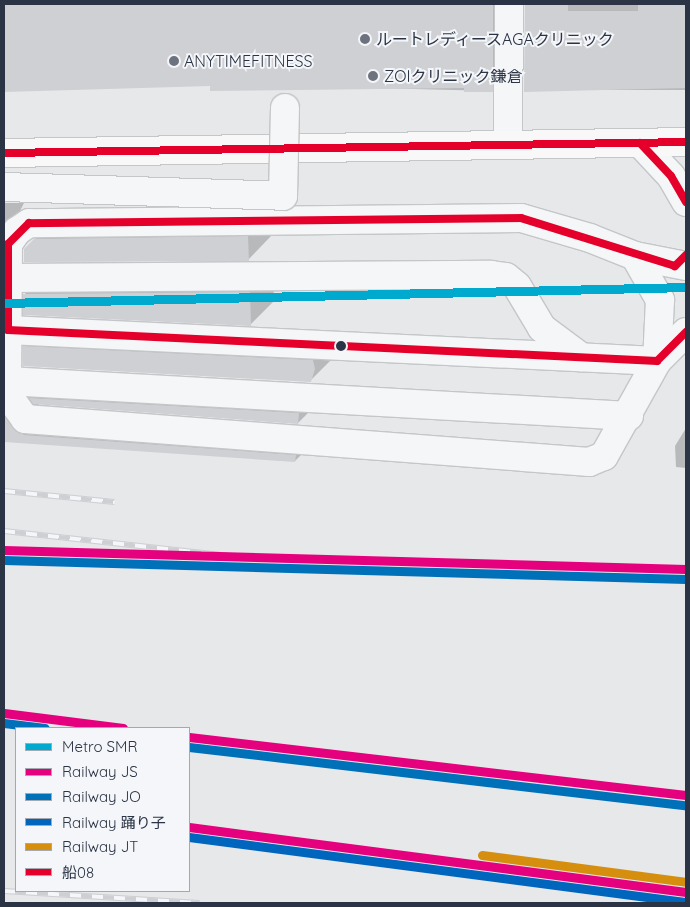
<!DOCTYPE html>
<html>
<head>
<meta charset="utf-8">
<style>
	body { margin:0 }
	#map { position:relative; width:690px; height:907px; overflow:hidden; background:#e6e8ea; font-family:Quicksand,"Noto Sans JP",sans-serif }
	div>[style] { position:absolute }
	.shadow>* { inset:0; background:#0003; transform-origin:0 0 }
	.building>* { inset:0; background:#ced0d3 }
	.roads { filter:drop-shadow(1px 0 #c4c6c8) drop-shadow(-1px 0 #c4c6c8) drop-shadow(0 1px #c4c6c8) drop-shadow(0 -1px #c4c6c8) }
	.minor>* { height:28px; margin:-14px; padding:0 14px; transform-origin:14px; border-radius:14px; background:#f5f6f7 }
	.major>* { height:28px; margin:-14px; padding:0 14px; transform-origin:14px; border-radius:14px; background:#f8f8f8 }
	.rail>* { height:5.5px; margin-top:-2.75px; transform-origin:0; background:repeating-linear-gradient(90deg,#f4f6f9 0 11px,#cecfd2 0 22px); box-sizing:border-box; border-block:1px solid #cecfd2 }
	.bridges { filter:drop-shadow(1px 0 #c4c6c8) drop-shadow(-1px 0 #c4c6c8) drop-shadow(0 1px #c4c6c8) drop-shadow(0 -1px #c4c6c8) }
	.minor-bridge>* { height:28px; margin:-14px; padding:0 14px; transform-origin:14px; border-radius:14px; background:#f5f6f7 }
	.bus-1>* { height:8px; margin:-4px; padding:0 4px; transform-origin:4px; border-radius:4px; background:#e4002b }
	.rail-1>* { height:9px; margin:-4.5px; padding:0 4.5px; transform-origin:4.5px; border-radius:4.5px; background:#e5007d }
	.rail-2>* { height:9px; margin:-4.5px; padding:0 4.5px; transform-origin:4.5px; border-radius:4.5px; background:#0070b9 }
	.rail-3>* { height:9px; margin:-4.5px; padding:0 4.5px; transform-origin:4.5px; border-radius:4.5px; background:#0065bd }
	.rail-4>* { height:9px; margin:-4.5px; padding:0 4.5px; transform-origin:4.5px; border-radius:4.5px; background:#d58e0e }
	.metro-1>* { height:9px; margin:-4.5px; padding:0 4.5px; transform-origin:4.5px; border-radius:4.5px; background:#00a9ce }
	.dots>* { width:14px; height:14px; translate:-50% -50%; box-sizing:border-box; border:2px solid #f4f6f9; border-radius:50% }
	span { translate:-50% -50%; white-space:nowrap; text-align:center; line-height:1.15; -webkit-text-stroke:4px #f4f6f9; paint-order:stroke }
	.poi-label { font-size:16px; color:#2b3445 }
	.left { translate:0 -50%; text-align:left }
	.frame { position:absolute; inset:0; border:5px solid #2b3445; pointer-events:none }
	.legend { position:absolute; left:15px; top:727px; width:175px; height:165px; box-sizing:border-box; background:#f4f6f9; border:1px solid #a4a8b1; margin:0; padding:6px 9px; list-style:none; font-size:15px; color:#2b3445 }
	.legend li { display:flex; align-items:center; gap:10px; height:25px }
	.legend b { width:25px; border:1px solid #a4a8b1 }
</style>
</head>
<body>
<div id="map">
	<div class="shadow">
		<div style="clip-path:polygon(4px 4px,509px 4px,509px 74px,492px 91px,212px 84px,4px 91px)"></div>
		<div style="left:526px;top:4px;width:160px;height:86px"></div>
		<div style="clip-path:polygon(4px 203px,24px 203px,16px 219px,15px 369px,322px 399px,298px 423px,38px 403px,41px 409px,319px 437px,295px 461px,4px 441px)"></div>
		<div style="clip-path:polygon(272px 213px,272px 235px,248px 260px,25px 249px,59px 215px)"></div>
		<div style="clip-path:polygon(273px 268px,274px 301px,250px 325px,25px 294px,49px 270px)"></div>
		<div style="clip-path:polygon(48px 323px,336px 355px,312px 379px,24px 365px,24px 347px)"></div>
		<div style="clip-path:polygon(686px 428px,686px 468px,676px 467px,675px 446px)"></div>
	</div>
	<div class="building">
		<div style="clip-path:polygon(4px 4px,493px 4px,493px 92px,464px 92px,464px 88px,210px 91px,210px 86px,4px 92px)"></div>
		<div style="clip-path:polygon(525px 4px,568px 4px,568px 11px,638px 11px,638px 4px,686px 4px,686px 88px,524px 92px)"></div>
		<div style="clip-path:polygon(248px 236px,249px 261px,24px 262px,24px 249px,34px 239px)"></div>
		<div style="clip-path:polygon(250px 292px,251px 326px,23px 315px,23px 294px)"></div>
		<div style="clip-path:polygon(23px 346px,313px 360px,315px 369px,311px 382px,23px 366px)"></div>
		<div style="clip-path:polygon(29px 398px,299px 413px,298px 424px,33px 404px)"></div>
		<div style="clip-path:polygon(4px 416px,24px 435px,296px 455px,295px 462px,4px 442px)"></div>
	</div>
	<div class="roads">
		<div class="minor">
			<div style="left:640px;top:143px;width:45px;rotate:46.8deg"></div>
			<div style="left:671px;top:176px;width:30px;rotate:60deg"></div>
			<div style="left:508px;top:144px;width:140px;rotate:-89.6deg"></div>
			<div style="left:635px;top:256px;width:51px;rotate:60.4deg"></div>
			<div style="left:660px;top:300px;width:61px;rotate:92.8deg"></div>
			<div style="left:686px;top:266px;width:52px;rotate:-168.9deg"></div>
			<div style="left:635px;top:256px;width:48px;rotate:-158.2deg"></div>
			<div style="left:590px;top:238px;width:72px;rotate:-163.8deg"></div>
			<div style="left:521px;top:218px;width:492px;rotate:179.4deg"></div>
			<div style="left:29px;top:223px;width:14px;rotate:146deg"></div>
			<div style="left:17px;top:231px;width:16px;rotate:125deg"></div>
			<div style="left:8px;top:244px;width:150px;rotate:90.4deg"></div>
			<div style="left:7px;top:394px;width:31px;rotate:54deg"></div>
			<div style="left:25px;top:419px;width:566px;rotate:4.36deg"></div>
			<div style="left:589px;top:462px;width:16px;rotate:-22deg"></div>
			<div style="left:604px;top:456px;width:109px;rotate:-60.8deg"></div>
			<div style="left:657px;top:361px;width:41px;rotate:-45deg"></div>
			<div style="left:8px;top:278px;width:483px;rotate:-0.4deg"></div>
			<div style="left:491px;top:275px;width:15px;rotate:8deg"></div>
			<div style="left:506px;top:277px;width:14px;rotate:39deg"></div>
			<div style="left:517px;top:286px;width:49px;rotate:59.2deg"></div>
			<div style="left:542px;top:328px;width:49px;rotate:36.6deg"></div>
			<div style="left:8px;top:330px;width:650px;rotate:2.73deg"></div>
			<div style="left:7px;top:381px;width:623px;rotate:3.22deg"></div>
		</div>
		<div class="major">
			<div style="left:4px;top:153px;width:682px;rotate:-0.92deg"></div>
		</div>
	</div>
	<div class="rail">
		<div style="left:4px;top:491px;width:111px;rotate:5.7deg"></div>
		<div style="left:4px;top:531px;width:237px;rotate:6.3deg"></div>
		<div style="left:4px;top:891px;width:196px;rotate:3.5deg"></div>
	</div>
	<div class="bridges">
		<div class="minor-bridge">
			<div style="left:4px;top:187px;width:279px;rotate:1.8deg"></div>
			<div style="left:283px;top:196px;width:88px;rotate:-88.7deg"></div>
		</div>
	</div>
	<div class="bus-1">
		<div style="left:640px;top:143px;width:45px;rotate:46.8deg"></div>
		<div style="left:671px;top:176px;width:30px;rotate:60deg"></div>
		<div style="left:4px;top:153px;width:682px;rotate:-0.92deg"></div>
		<div style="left:686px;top:255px;width:16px;rotate:135deg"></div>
		<div style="left:675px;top:266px;width:161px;rotate:-162.7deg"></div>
		<div style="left:521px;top:218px;width:492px;rotate:179.4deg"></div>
		<div style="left:29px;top:223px;width:30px;rotate:135deg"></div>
		<div style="left:8px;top:244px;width:86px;rotate:90deg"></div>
		<div style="left:8px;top:330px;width:650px;rotate:2.73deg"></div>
		<div style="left:657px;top:361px;width:41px;rotate:-45deg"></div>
	</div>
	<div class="rail-1">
		<div style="left:4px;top:550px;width:682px;rotate:1.6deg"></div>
		<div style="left:4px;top:713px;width:120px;rotate:7.2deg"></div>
		<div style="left:189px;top:737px;width:500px;rotate:6.66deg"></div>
		<div style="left:189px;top:827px;width:501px;rotate:7.45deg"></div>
	</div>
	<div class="rail-2">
		<div style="left:4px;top:560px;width:682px;rotate:1.6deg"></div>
		<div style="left:4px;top:723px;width:41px;rotate:7deg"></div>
		<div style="left:189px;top:747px;width:499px;rotate:6.7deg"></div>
	</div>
	<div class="rail-3">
		<div style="left:189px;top:837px;width:500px;rotate:7.47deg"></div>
	</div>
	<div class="rail-4">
		<div style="left:482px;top:855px;width:206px;rotate:7.5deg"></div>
	</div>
	<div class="metro-1">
		<div style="left:4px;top:303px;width:682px;rotate:-1.34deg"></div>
	</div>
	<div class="dots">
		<div style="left:365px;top:39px;background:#6c737f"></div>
		<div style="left:174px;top:61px;background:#6c737f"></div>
		<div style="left:373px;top:76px;background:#6c737f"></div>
		<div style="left:341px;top:346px;background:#2b3445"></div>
	</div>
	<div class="poi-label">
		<span class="left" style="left:376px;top:39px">ルートレディースAGAクリニック</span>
		<span class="left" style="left:184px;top:61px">ANYTIMEFITNESS</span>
		<span class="left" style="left:384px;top:76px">ZOIクリニック鎌倉</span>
	</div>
	<div class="frame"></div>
	<ul class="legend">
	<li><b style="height:6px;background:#00a9ce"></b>Metro SMR</li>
	<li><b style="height:6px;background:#e5007d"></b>Railway JS</li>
	<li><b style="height:6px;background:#0070b9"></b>Railway JO</li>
	<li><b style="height:6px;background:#0065bd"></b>Railway 踊り子</li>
	<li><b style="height:6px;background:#d58e0e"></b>Railway JT</li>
	<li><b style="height:6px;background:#e4002b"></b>船08</li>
	</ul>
</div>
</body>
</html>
